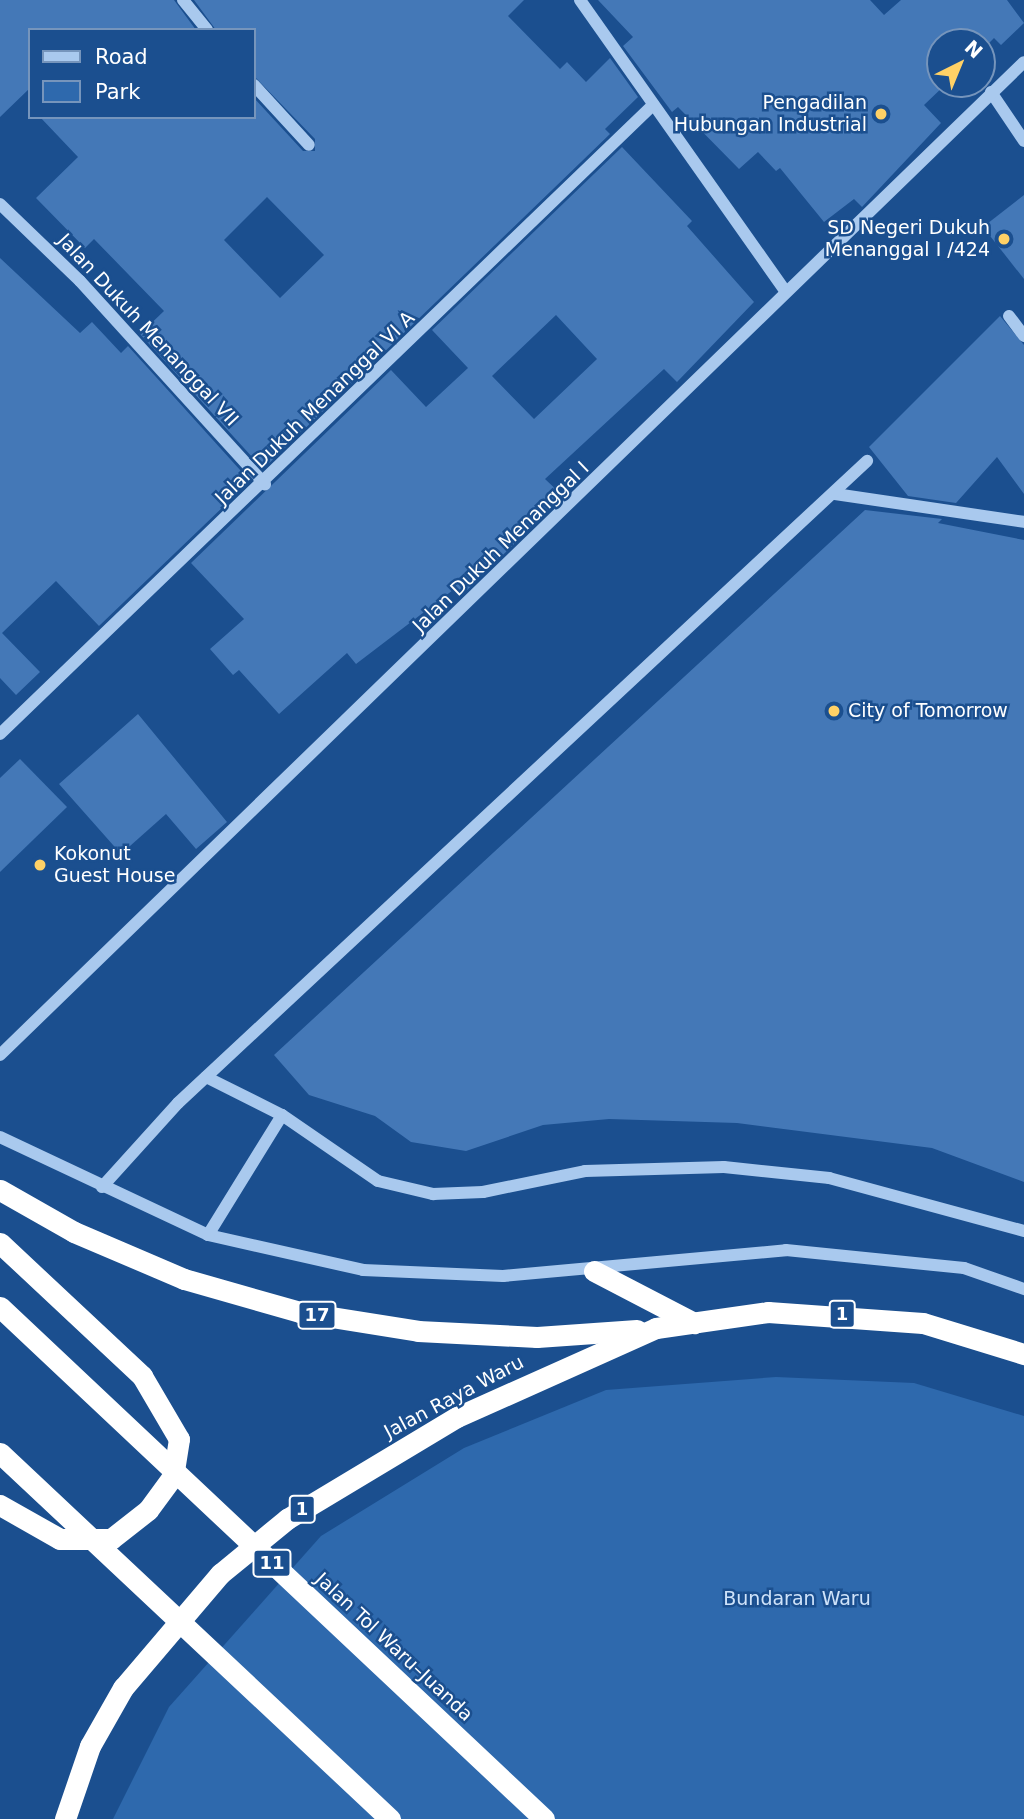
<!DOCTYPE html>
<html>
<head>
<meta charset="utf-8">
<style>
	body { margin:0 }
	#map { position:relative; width:1024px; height:1819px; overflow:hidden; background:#1b4f8f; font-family:"DejaVu Sans",sans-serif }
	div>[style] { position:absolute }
	.green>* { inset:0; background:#2e69ad }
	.building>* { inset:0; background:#4478b7 }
	.minor>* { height:12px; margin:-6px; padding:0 6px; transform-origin:6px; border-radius:6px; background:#a9c9ee }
	.highway>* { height:21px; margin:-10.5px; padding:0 10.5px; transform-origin:10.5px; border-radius:10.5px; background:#fff }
	.highway-bridge>* { height:21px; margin:-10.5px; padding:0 10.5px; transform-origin:10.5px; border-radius:10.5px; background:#fff }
	.dots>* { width:19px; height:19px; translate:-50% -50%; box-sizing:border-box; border:4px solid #1b4f8f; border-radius:50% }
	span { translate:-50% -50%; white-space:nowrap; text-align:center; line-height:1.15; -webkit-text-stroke:5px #1b4f8f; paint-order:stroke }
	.shield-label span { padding:2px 5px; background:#1b4f8f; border:2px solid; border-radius:5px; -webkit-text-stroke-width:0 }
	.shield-label { font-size:18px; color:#fff; font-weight:700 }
	.poi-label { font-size:19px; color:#fff }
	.right { translate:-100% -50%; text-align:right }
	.left { translate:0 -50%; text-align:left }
	.street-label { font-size:19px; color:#fff }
	.park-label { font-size:19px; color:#cfe3fa }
	.legend { position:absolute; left:28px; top:28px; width:228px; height:91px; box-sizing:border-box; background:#1b4f8f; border:2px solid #7695bc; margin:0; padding:9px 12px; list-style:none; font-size:21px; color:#fff }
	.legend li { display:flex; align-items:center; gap:14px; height:35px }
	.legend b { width:35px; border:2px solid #7695bc }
	.north { position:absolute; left:926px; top:28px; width:70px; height:70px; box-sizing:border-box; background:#1b4f8f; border:2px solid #7695bc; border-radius:50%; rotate:43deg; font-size:19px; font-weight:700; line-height:28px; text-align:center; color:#fff }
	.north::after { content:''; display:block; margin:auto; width:24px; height:32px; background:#ffd166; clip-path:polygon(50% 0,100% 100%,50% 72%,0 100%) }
</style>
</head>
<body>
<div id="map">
	<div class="green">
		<div style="clip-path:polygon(776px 1377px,914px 1383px,1024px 1416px,1024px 1819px,113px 1819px,169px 1707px,321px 1536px,464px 1448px,606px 1390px)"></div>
	</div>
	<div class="building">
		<div style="clip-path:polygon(0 0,174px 0,196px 30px,30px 30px,30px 88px,0 117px)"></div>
		<div style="clip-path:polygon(evenodd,194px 0,524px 0,508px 16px,560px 69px,567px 62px,586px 82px,610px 58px,638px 97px,605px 129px,610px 134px,263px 469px,140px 334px,164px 311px,94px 239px,85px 248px,36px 198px,78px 157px,40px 117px,254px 117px,254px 98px,303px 151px,315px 151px,315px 139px,254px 76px,254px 30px,216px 30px,194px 0,267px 197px,324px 255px,280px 298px,224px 240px,267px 197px)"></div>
		<div style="clip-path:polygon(598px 0,870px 0,884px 15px,901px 0,1007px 0,1024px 23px,1001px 45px,994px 38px,982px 50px,982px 42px,940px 42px,940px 84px,946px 84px,924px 105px,941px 123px,862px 207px,854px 199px,824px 222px,780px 168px,776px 171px,758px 152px,739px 169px,678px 107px,672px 112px,623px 46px,633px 37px)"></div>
		<div style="clip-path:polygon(evenodd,622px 147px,692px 221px,687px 226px,754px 302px,677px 382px,664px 369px,545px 479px,563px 496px,460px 597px,453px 590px,356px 664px,347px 653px,279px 714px,239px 670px,233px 675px,210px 649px,244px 619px,191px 563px,391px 370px,426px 407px,468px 368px,432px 330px,622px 147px,556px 315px,597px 359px,534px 419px,492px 376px,556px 315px)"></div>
		<div style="clip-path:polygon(1024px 195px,1024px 279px,983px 227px)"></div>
		<div style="clip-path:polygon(0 258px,80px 333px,92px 322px,121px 353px,128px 346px,250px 481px,99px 626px,56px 581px,2px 633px,40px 672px,16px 695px,0 678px)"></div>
		<div style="clip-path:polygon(1000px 316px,1024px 345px,1024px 494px,997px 457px,956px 503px,908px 496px,869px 447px)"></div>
		<div style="clip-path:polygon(865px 510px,942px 519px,938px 523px,1024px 540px,1024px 1182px,932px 1148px,737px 1123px,609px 1119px,543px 1125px,466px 1151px,411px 1142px,375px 1116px,309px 1095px,274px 1055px)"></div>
		<div style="clip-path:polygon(138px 714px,227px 822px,196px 849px,166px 814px,121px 854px,59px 784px)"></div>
		<div style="clip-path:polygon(20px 759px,67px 807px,0 872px,0 778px)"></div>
	</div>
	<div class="minor">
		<div style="left:183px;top:0;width:38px;rotate:51deg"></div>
		<div style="left:580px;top:0;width:357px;rotate:54.8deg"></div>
		<div style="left:254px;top:85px;width:81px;rotate:47.5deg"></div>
		<div style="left:991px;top:92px;width:59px;rotate:56deg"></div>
		<div style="left:0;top:204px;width:111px;rotate:43.9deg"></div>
		<div style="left:80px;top:281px;width:275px;rotate:47.7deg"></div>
		<div style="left:1009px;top:316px;width:25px;rotate:53deg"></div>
		<div style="left:835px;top:494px;width:191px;rotate:8.4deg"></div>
		<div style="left:0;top:734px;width:907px;rotate:-43.93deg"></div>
		<div style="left:0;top:1055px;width:1426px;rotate:-44.12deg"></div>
		<div style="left:206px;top:1077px;width:85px;rotate:26.6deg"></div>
		<div style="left:282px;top:1115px;width:116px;rotate:34.5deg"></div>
		<div style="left:378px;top:1181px;width:57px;rotate:13.3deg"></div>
		<div style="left:433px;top:1194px;width:50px;rotate:-2.3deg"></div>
		<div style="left:483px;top:1192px;width:104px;rotate:-11.6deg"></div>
		<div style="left:585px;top:1171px;width:139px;rotate:-1.6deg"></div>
		<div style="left:724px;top:1167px;width:106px;rotate:6deg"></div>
		<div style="left:829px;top:1178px;width:202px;rotate:15.2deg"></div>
		<div style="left:0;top:1137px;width:230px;rotate:25.2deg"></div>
		<div style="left:208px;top:1235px;width:159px;rotate:12.7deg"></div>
		<div style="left:363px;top:1270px;width:140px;rotate:2.5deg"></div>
		<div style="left:503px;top:1276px;width:284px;rotate:-5.2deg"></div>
		<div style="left:786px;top:1250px;width:179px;rotate:5.8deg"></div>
		<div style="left:964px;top:1268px;width:64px;rotate:19.3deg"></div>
		<div style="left:102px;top:1187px;width:113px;rotate:-47.9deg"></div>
		<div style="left:178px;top:1103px;width:942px;rotate:-42.98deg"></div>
		<div style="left:208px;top:1235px;width:141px;rotate:-58.3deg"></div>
	</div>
	<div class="highway">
		<div style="left:0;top:1190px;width:85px;rotate:29.6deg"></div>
		<div style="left:74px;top:1232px;width:120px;rotate:23.1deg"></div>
		<div style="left:184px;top:1279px;width:121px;rotate:15.9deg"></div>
		<div style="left:300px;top:1312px;width:120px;rotate:9.1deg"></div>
		<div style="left:418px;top:1331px;width:119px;rotate:2.9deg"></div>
		<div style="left:537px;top:1337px;width:100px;rotate:-4deg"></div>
		<div style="left:0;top:1243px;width:195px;rotate:43.1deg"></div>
		<div style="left:142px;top:1376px;width:73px;rotate:59.6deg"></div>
		<div style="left:179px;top:1439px;width:37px;rotate:99deg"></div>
		<div style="left:173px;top:1476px;width:42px;rotate:126.3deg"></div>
		<div style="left:148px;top:1510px;width:47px;rotate:141.9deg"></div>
		<div style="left:111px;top:1539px;width:51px;rotate:180deg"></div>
		<div style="left:60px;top:1539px;width:69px;rotate:-150.5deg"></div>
		<div style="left:594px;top:1271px;width:113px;rotate:27.5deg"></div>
		<div style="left:65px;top:1819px;width:77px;rotate:-71.1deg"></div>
		<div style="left:90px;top:1746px;width:67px;rotate:-60.4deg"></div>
		<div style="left:123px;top:1688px;width:150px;rotate:-49.6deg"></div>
		<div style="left:220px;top:1574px;width:87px;rotate:-39.4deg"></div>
		<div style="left:287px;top:1519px;width:198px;rotate:-31deg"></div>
		<div style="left:457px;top:1417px;width:218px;rotate:-24.1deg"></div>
		<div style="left:656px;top:1328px;width:113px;rotate:-8.1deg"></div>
		<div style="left:768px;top:1312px;width:155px;rotate:4.1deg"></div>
		<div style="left:923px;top:1323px;width:106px;rotate:17.1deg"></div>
	</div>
	<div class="highway-bridge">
		<div style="left:0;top:1307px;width:747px;rotate:43.26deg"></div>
		<div style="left:0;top:1453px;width:535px;rotate:43.18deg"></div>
	</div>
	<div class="dots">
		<div style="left:881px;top:114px;background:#ffd166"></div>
		<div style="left:1004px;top:239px;background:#ffd166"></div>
		<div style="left:834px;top:711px;background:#ffd166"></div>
		<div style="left:40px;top:865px;background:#ffd166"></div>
	</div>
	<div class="shield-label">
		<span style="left:842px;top:1314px">1</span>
		<span style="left:317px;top:1315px">17</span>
		<span style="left:302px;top:1509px">1</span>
		<span style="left:272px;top:1563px">11</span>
	</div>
	<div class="poi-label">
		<span class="right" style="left:867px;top:114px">Pengadilan<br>Hubungan Industrial</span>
		<span class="right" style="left:990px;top:239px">SD Negeri Dukuh<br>Menanggal I /424</span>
		<span class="left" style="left:848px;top:711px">City of Tomorrow</span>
		<span class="left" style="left:54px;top:865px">Kokonut<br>Guest House</span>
	</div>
	<div class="street-label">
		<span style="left:148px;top:330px;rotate:47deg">Jalan Dukuh Menanggal VII</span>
		<span style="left:315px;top:408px;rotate:-44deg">Jalan Dukuh Menanggal VI A</span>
		<span style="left:501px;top:547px;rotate:-44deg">Jalan Dukuh Menanggal I</span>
		<span style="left:454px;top:1397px;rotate:-28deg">Jalan Raya Waru</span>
		<span style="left:394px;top:1647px;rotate:43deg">Jalan Tol Waru–Juanda</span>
	</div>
	<div class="park-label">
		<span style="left:797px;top:1599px">Bundaran Waru</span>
	</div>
	<ul class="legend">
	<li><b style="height:9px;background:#a9c9ee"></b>Road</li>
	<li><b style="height:19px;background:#2e69ad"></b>Park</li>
	</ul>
	<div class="north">N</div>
</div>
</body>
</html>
